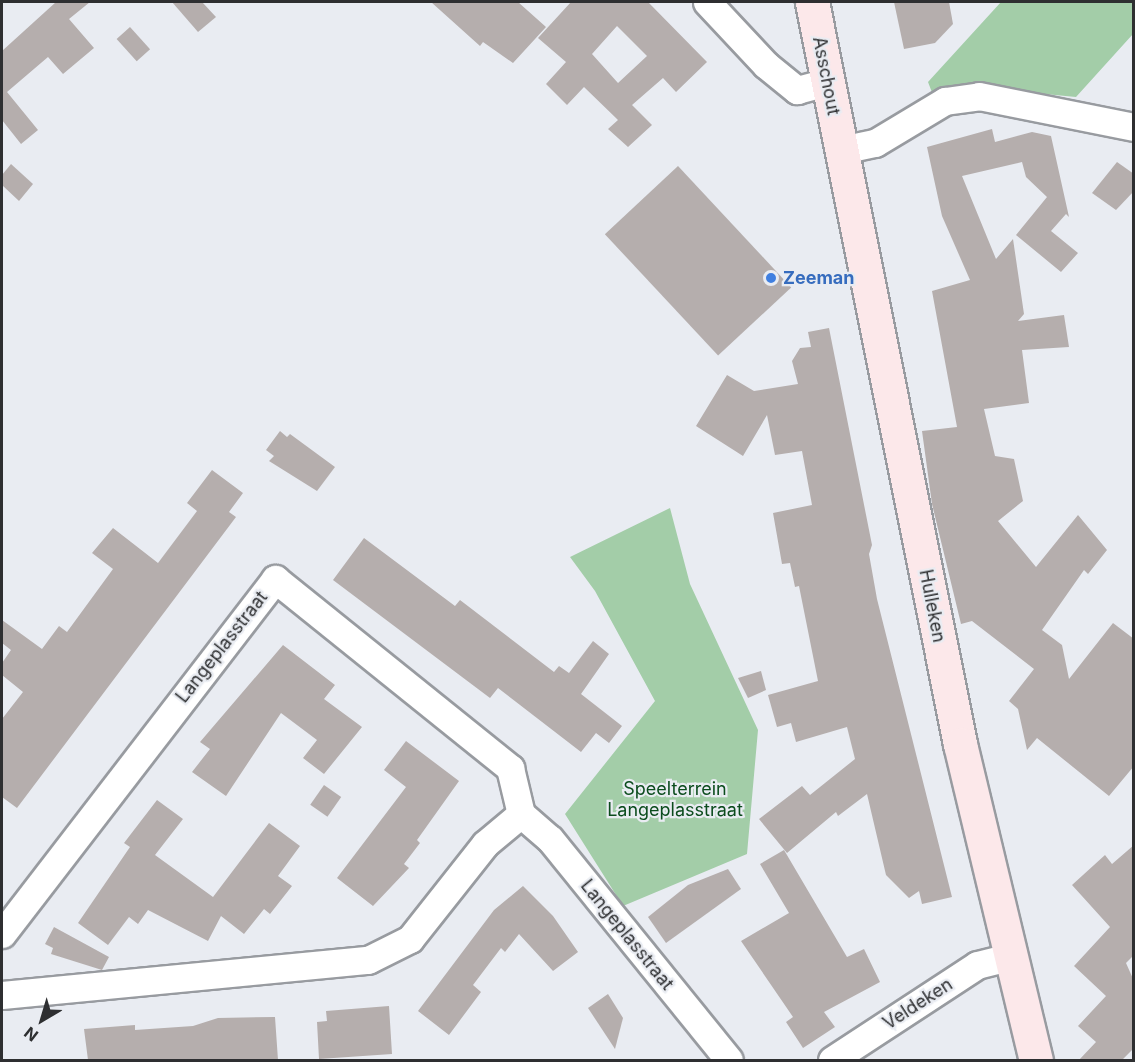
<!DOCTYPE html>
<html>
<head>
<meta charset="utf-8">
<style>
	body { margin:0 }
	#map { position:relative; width:1135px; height:1062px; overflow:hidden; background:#e9ecf2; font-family:Inter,sans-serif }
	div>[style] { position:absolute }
	.green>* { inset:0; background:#a3cda8 }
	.building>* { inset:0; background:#b5aead; transform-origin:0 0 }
	.roads { filter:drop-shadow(2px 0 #989ba0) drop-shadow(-2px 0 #989ba0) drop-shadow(0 2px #989ba0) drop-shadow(0 -2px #989ba0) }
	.minor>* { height:27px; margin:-13.5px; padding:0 13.5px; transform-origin:13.5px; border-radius:13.5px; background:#fff }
	.secondary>* { height:33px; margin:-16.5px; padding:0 16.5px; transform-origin:16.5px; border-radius:16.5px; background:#fce8ea }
	.dots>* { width:16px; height:16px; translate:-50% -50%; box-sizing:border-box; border:3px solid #e9ecf2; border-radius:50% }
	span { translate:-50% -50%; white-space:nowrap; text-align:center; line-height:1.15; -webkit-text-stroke:4.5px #e9ecf2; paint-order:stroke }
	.street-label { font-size:18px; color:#2e2f31 }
	.shop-label { font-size:18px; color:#366cbe; font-weight:700 }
	.left { translate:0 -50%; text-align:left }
	.park-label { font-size:18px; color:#0b4c1d }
	.frame { position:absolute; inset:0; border:3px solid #2e2f31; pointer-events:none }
	.north { position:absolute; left:12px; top:990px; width:60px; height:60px; -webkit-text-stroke:4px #e9ecf2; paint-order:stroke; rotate:218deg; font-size:16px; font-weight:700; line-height:24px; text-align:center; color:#2e2f31 }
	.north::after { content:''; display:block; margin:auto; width:21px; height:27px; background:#2e2f31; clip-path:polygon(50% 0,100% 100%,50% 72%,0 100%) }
</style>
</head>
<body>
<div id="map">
	<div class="green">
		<div style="clip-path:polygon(1001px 2px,1133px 2px,1133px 34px,1076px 97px,962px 86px,933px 95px,928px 82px)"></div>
		<div style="clip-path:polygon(670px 508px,690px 584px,758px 730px,747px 854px,623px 906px,565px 814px,655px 701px,595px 591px,570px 557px)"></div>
	</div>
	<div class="building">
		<div style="clip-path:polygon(56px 2px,90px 2px,69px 19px,94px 48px,63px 74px,48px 57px,7px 92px,38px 130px,21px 144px,2px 120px,2px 51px)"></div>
		<div style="clip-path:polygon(172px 2px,202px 2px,216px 17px,198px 32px)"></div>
		<div style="clip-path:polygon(431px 2px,518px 2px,546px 27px,513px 63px,483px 42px,480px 46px)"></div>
		<div style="clip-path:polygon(evenodd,571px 2px,648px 2px,707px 62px,676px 92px,663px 78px,632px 105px,652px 125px,628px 147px,608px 129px,618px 120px,584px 87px,567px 105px,546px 84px,566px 62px,538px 38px,571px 2px,617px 26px,647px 56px,618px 83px,592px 54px,617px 26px)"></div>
		<div style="clip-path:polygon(894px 2px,949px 2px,953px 24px,935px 43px,904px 49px)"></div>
		<div style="left:130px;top:27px;width:30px;height:18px;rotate:48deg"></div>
		<div style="clip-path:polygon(992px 129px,995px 142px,1032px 132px,1051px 136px,1069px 217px,1066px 214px,1051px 231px,1078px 253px,1061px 272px,1016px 235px,1047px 197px,1026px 177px,1022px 162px,962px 176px,996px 259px,1013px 239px,1024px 314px,1018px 321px,1064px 315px,1069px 347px,1022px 350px,1029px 403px,984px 409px,995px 456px,1014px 459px,1023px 501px,998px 521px,1036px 567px,1078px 515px,1107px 550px,1088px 574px,1084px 570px,1042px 630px,1062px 645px,1069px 679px,1113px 623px,1134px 639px,1134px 766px,1109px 796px,1037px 738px,1027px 750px,1018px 709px,1009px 701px,1034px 669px,972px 621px,961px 624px,932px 504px,922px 431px,957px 427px,932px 291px,970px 280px,942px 216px,927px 147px)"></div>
		<div style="clip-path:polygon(1117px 162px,1134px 174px,1134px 191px,1116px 210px,1092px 193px)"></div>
		<div style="clip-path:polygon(11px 164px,33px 184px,19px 201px,2px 185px,2px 175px)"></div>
		<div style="left:678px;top:166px;width:166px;height:100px;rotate:47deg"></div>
		<div style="clip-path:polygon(829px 328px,872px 545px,869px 554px,877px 599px,952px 897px,922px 904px,919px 891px,909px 898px,886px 875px,867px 794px,838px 816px,836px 812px,787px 853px,759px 819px,802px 786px,810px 795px,855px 759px,847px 727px,796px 742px,791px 723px,777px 727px,768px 695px,818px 681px,799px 586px,795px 587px,790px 563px,782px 564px,773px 513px,812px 505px,802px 451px,775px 455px,767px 415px,743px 456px,696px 426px,727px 375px,754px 391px,798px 384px,792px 361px,800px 348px,811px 347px,808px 332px)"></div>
		<div style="clip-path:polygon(280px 431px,287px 437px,290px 434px,335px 467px,317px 491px,269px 461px,274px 456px,266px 450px)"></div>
		<div style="clip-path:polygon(212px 470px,243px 493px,229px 512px,236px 517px,17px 808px,2px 797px,2px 719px,23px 692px,2px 675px,2px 663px,11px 650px,2px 643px,2px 620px,42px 649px,59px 626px,67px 632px,113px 569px,92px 553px,113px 528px,158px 563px,197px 511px,187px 503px)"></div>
		<div style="clip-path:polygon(364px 538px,455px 606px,460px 600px,554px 672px,559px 666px,569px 673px,593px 641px,609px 654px,581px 694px,622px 726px,609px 743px,596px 733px,581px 752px,498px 688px,490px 698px,333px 580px)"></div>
		<div style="clip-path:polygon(283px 645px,335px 685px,324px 699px,362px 727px,324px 774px,303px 758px,317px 740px,281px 713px,226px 796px,192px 772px,210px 749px,200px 742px)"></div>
		<div style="clip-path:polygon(761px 671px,766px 690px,748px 698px,738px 678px)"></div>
		<div style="clip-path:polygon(406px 741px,459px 781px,417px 840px,420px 843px,404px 864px,409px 868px,373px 906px,337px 878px,406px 787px,384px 770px)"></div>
		<div style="left:324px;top:785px;width:21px;height:24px;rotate:35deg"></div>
		<div style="clip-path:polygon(157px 800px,183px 819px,155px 855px,213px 897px,269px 823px,300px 846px,278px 876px,292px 886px,270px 914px,264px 909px,244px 934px,221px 916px,208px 941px,148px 910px,138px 924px,129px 917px,108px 945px,78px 923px,130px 847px,124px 843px)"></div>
		<div style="clip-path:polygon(1134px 845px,1134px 955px,1126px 963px,1134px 981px,1134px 1048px,1122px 1060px,1079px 1060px,1096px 1042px,1078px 1026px,1106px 996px,1074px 966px,1110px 927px,1072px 885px,1105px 855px,1112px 864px)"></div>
		<div style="clip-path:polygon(784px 850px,847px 957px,864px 949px,880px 982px,824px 1012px,835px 1027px,803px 1048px,786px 1022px,793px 1017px,741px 941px,789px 913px,760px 864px)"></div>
		<div style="clip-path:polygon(728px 869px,741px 889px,666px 943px,648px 917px,688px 885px)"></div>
		<div style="clip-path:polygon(523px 886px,553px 916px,578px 952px,553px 971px,519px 934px,505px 952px,501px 948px,473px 985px,481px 992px,449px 1035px,418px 1011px,494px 910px)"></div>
		<div style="clip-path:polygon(54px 927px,109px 957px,102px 970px,51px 954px,53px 948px,45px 944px)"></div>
		<div style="clip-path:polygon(608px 994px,623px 1018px,615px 1049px,588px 1008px)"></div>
		<div style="clip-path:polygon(389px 1006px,392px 1054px,319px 1059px,317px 1022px,327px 1021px,326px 1011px)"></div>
		<div style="clip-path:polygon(275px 1017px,278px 1060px,88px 1060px,84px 1029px,135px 1025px,135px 1030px,193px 1026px,218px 1018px)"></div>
	</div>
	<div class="roads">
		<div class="minor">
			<div style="left:707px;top:2px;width:86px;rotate:46.9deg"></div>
			<div style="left:766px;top:65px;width:40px;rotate:39deg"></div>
			<div style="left:797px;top:90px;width:31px;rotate:-15deg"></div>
			<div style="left:841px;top:150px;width:35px;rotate:-12deg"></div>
			<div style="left:875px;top:143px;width:82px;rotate:-31deg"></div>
			<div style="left:945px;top:101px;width:34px;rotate:-8deg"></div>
			<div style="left:979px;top:96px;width:158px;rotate:11.3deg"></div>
			<div style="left:2px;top:934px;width:448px;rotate:-52.4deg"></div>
			<div style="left:275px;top:579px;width:302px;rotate:38.8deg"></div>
			<div style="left:510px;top:768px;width:47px;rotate:76.6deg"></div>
			<div style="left:521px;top:814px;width:38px;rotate:41deg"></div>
			<div style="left:550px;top:839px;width:284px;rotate:51deg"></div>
			<div style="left:2px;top:995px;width:368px;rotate:-5.5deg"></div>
			<div style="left:368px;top:960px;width:47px;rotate:-26.6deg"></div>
			<div style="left:410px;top:939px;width:121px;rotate:-51.7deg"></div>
			<div style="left:485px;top:844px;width:47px;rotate:-39.8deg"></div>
			<div style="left:832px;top:1060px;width:173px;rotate:-33.2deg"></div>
			<div style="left:977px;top:965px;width:32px;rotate:-14deg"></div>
		</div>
		<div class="secondary">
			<div style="left:812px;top:2px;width:757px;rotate:78.72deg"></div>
			<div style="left:960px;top:744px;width:325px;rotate:76.5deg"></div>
		</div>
	</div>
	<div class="dots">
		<div style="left:771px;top:278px;background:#3f7fe0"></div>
	</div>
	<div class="street-label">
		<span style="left:826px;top:76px;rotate:79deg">Asschout</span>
		<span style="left:932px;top:606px;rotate:79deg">Hulleken</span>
		<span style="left:222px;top:647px;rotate:-52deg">Langeplasstraat</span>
		<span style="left:627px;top:935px;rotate:51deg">Langeplasstraat</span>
		<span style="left:918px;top:1004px;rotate:-33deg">Veldeken</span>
	</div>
	<div class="shop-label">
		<span class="left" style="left:783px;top:278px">Zeeman</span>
	</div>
	<div class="park-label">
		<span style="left:675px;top:800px">Speelterrein<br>Langeplasstraat</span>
	</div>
	<div class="frame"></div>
	<div class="north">N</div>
</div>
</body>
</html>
